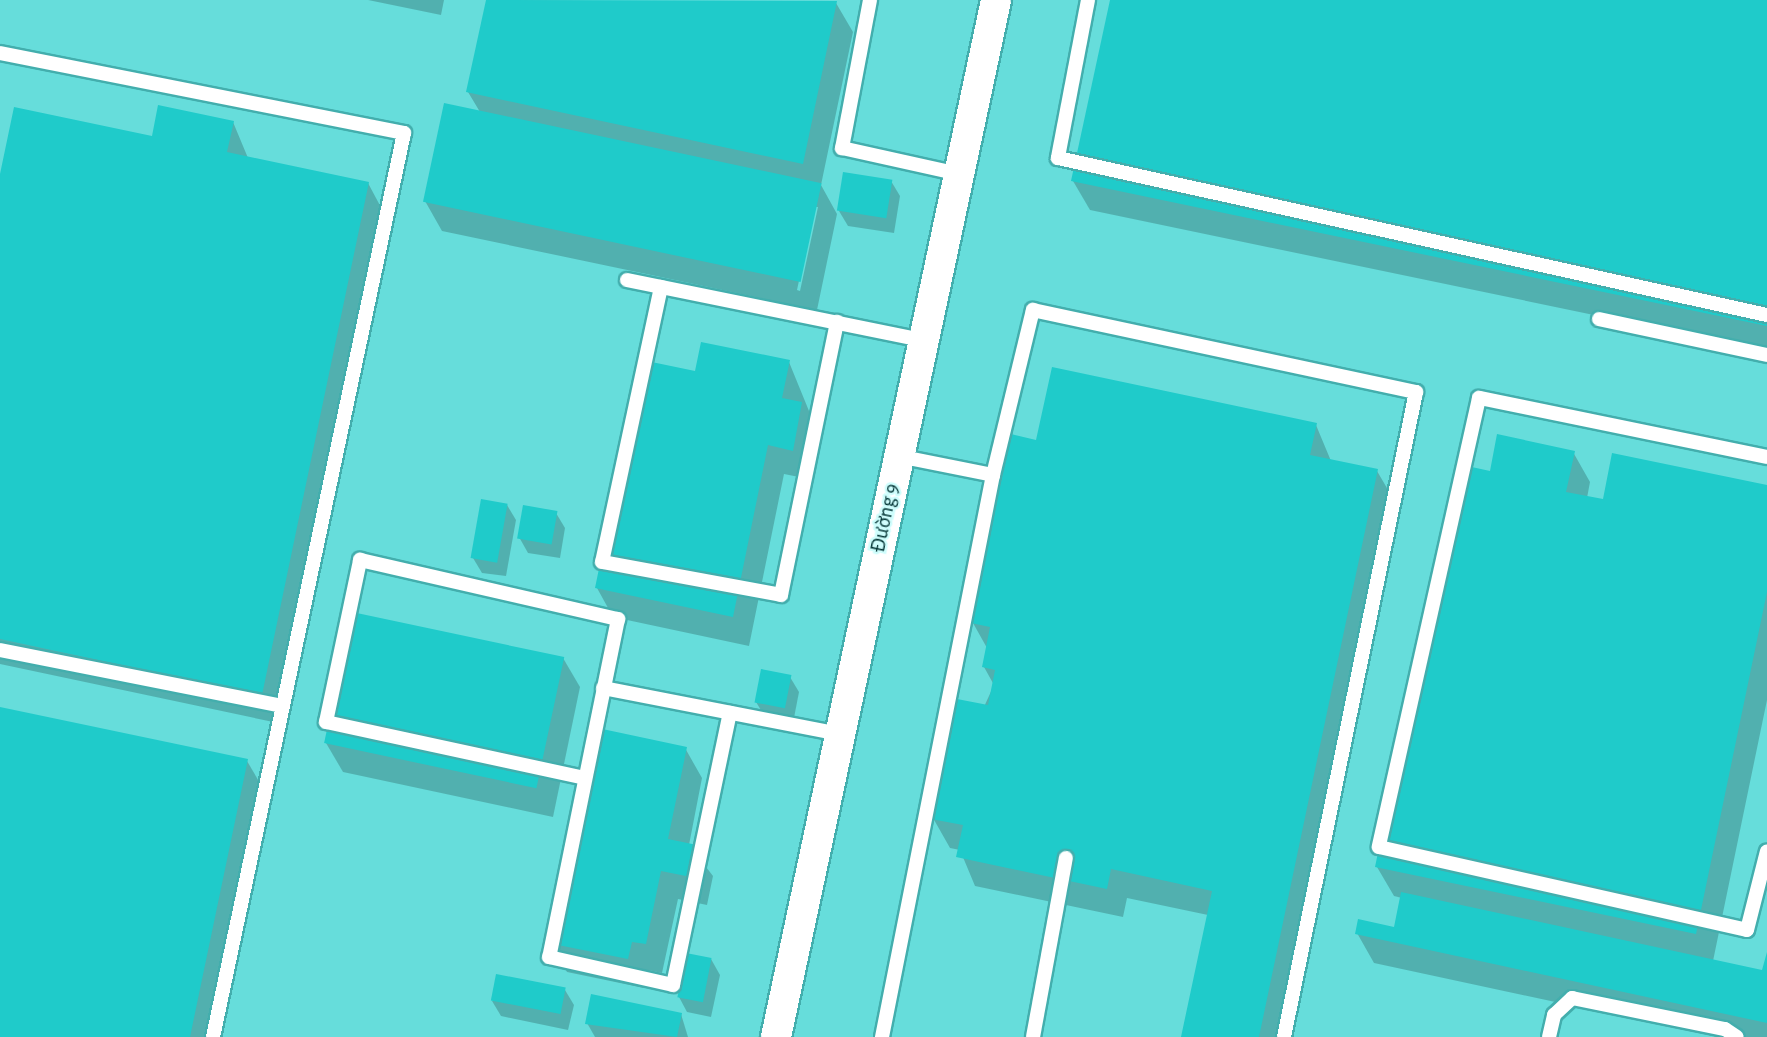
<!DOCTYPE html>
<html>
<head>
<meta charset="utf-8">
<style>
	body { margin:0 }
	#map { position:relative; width:1767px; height:1037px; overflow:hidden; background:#7fe6e4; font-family:"Alegreya Sans",sans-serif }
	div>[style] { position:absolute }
	.built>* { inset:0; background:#66dddb; transform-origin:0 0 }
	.shadow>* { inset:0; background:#0003 }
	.building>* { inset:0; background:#1fcbca; transform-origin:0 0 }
	.roads { filter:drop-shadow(2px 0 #43aead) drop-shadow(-2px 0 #43aead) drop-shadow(0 2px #43aead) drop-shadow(0 -2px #43aead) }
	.service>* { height:14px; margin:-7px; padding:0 7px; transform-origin:7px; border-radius:7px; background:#fff }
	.minor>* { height:30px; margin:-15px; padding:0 15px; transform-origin:15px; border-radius:15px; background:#fff }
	span { translate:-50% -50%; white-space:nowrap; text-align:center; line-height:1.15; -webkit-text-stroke:5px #cefdfc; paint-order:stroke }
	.street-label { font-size:21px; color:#033434 }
</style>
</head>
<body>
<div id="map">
	<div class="built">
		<div style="left:0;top:0;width:1767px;height:1037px"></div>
	</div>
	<div class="shadow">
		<div style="clip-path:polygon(368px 0,444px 0,441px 15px)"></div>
		<div style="clip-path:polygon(evenodd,487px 0,836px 3px,853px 32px,821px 185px,837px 214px,817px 310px,442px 231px,425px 201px,480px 112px,468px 92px,487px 0,815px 207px,818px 207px,800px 291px,797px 290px,815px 207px)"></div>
		<div style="clip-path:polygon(1111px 0,1767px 0,1767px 351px,1090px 210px,1073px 181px)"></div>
		<div style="clip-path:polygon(233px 122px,248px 158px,368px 183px,384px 213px,278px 723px,0 664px,0 182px)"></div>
		<div style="clip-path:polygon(891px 181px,900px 196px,894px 233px,848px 226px,839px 211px)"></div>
		<div style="clip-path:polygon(789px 362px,818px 433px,809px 479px,784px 474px,749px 646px,613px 617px,597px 588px,697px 373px)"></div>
		<div style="clip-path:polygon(1316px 425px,1331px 461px,1377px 471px,1394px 500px,1282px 1037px,1182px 1037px,1208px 915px,1127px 898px,1123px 917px,975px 886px,960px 850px,950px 848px,933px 818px,994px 685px,984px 667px,987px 648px,973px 623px,1038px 442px)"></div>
		<div style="clip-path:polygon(1573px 452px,1590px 482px,1587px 498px,1604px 501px,1767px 487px,1767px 700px,1713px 961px,1763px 972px,1767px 955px,1767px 1037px,1718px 1037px,1374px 963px,1357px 933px,1395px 929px,1402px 898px,1394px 896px,1377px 867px,1491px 473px)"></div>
		<div style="clip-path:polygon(507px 505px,516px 520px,506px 576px,482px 573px,473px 558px)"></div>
		<div style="clip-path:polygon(556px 513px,565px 528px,560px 558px,528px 553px,519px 537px)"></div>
		<div style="clip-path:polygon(563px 658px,580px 687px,553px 817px,343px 772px,326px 743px)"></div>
		<div style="clip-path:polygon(790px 677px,799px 692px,793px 723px,765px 717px,756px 702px)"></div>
		<div style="clip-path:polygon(0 708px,247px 761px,264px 790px,213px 1037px,0 1037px)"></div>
		<div style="clip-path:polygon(685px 748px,702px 778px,689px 845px,713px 876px,707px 905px,678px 899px,662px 973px,648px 970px,644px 988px,567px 972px,550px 943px)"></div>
		<div style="clip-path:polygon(711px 959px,720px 975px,711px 1017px,687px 1012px,679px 997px)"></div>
		<div style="clip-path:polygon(565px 990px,574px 1005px,568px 1030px,501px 1016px,492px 1001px)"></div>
		<div style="clip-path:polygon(681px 1014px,688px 1037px,595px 1037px,587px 1023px)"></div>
	</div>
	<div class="building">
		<div style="clip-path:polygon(486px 0,837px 1px,803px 164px,466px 92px)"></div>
		<div style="clip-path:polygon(1110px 0,1767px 0,1767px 326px,1071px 181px)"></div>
		<div style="left:444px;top:103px;width:386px;height:101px;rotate:12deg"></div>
		<div style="clip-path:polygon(158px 105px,234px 121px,227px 152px,369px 182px,262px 695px,0 639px,0 174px,14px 107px,152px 136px)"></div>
		<div style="left:843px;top:172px;width:50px;height:39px;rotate:9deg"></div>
		<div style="clip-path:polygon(701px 342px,790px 360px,782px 398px,802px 402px,793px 451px,768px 445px,733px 617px,595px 588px,642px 360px,695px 371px)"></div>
		<div style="clip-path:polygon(1052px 367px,1317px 423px,1310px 455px,1378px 469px,1259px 1037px,1181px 1037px,1212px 891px,1111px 869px,1107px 889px,956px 857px,963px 825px,931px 819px,957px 699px,988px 705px,995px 670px,982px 667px,990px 627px,971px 623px,1011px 434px,1036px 440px)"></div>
		<div style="clip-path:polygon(1497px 434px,1575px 451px,1566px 492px,1603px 499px,1612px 453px,1767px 485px,1767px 592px,1696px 934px,1375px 867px,1458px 464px,1490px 471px)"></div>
		<div style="left:481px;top:499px;width:27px;height:60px;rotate:10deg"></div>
		<div style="left:523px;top:505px;width:35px;height:34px;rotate:10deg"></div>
		<div style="left:352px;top:612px;width:217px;height:134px;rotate:12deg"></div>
		<div style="left:761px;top:669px;width:31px;height:34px;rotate:11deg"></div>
		<div style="clip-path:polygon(0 707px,248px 759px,190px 1037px,0 1037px)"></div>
		<div style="clip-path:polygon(593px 727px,687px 747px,668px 839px,697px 845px,691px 877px,661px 871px,646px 944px,632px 942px,628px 959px,548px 943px)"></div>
		<div style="clip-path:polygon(1401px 892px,1762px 970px,1767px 952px,1767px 1023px,1355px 934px,1358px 919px,1394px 927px)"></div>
		<div style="left:686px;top:953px;width:26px;height:45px;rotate:11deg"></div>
		<div style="left:496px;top:974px;width:71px;height:27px;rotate:11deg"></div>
		<div style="clip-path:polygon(591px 994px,682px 1013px,677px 1037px,585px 1024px)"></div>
	</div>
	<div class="roads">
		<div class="service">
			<div style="left:870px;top:0;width:151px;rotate:100.7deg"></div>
			<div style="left:842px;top:148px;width:120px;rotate:12.5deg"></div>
			<div style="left:1088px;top:0;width:161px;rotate:100.8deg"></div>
			<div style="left:1058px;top:158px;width:726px;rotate:12.49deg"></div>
			<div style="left:0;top:53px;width:412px;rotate:11.2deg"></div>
			<div style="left:404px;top:133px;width:924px;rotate:101.93deg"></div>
			<div style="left:627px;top:280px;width:302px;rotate:11.5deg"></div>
			<div style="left:661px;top:287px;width:281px;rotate:102.1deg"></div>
			<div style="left:602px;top:562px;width:182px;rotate:10.4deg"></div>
			<div style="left:781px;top:595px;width:279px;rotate:-78.4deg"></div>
			<div style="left:1599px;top:319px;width:172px;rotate:12.1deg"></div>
			<div style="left:898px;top:456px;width:97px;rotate:11.3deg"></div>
			<div style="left:1767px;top:457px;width:294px;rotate:-168.4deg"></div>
			<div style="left:1479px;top:398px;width:460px;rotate:102.6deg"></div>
			<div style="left:1379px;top:847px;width:377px;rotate:12.7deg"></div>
			<div style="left:1747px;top:930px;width:81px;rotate:-75.8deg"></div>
			<div style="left:0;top:650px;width:288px;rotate:11.2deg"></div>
			<div style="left:603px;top:688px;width:240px;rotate:11deg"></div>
			<div style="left:585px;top:778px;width:265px;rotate:-167.8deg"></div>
			<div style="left:326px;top:722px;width:166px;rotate:-78.1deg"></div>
			<div style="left:360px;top:560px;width:265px;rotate:12.9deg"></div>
			<div style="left:618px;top:619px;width:345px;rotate:101.5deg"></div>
			<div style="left:549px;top:957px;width:127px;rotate:12.7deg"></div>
			<div style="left:673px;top:985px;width:278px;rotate:-78.2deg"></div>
			<div style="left:882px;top:1037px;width:573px;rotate:-78.83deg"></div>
			<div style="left:993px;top:475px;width:170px;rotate:-76.4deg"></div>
			<div style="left:1033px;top:310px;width:392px;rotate:12.1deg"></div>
			<div style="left:1416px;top:392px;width:658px;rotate:101.57deg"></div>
			<div style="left:1033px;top:1037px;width:182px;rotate:-79.6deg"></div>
			<div style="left:1549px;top:1037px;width:23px;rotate:-77deg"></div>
			<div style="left:1554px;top:1015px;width:25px;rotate:-43deg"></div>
			<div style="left:1572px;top:998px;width:156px;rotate:11.5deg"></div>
			<div style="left:1725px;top:1029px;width:14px;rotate:34deg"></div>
		</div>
		<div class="minor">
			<div style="left:776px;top:1037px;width:1060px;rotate:-78.02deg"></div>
		</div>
	</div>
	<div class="street-label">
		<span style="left:885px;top:518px;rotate:-78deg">Đường 9</span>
	</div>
</div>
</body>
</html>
